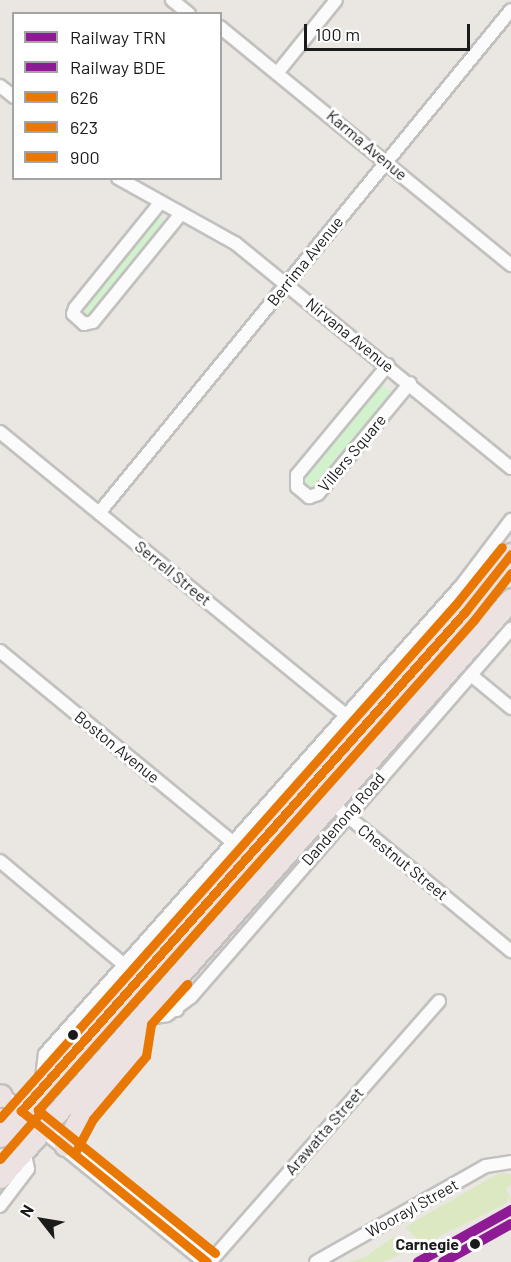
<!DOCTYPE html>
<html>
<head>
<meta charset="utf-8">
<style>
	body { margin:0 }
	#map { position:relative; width:511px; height:1262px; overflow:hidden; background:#eae7e3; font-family:Barlow,sans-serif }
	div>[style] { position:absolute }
	.grass>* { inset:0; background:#dce8c1 }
	.park>* { inset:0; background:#d2f1cd }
	.roads { filter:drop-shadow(2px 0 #c2c1bf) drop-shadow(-2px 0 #c2c1bf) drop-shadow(0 2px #c2c1bf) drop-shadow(0 -2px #c2c1bf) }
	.minor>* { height:12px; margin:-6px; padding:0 6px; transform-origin:6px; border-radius:6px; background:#fcfbfb }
	.tertiary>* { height:15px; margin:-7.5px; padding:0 7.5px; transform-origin:7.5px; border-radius:7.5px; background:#fcfbfb }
	.trunk>* { height:21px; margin:-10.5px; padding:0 10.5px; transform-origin:10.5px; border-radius:10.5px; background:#ece2e1 }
	.bus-1>* { height:9px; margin:-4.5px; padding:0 4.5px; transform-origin:4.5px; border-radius:4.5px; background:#e87803 }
	.bus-2>* { height:9px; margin:-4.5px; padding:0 4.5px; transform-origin:4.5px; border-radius:4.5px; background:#e87803 }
	.bus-3>* { height:9px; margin:-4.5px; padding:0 4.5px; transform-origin:4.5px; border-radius:4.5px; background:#e87803 }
	.rail-1>* { height:10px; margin:-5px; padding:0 5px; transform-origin:5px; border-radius:5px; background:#8f1a95 }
	.rail-2>* { height:10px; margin:-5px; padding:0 5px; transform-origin:5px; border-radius:5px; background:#8f1a95 }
	.dots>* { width:16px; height:16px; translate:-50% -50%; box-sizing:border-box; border:3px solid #fff; border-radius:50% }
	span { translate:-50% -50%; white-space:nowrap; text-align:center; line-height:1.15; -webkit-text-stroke:6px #fff; paint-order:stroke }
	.street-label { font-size:16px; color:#1b1b1b }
	.stop-label { font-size:16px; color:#1b1b1b; font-weight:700 }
	.right { translate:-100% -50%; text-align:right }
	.legend { position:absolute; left:12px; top:12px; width:210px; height:168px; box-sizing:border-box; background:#fff; border:2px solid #a4a4a4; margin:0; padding:8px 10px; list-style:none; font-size:18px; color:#1b1b1b }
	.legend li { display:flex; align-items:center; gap:12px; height:30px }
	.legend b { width:30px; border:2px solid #a4a4a4 }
	.north { position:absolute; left:12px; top:1190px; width:60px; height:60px; -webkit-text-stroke:4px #fff; paint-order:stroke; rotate:301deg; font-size:16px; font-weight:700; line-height:24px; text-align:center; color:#1b1b1b }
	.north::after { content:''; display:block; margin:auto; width:21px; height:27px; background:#1b1b1b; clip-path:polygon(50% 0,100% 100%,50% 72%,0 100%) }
	.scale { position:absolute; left:304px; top:24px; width:166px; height:27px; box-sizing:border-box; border:3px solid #1b1b1b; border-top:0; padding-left:8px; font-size:18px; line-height:21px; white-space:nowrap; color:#1b1b1b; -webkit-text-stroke:4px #fff; paint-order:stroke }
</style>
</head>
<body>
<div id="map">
	<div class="grass">
		<div style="clip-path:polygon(499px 1173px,511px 1174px,511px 1185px,506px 1188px,511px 1198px,511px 1201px,508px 1197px,507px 1203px,430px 1241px,418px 1240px,405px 1227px)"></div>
		<div style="clip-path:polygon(395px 1236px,402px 1237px,414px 1249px,382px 1262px,349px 1262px,365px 1257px)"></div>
	</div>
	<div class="park">
		<div style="clip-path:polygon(156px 215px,169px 223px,89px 319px,79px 315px,80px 307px)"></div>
		<div style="clip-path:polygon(381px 380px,386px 389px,396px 393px,318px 488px,309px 489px,302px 478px)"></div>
	</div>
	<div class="roads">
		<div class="minor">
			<div style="left:172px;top:0;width:22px;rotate:39deg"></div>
			<div style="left:220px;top:27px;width:376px;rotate:39.3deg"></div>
			<div style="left:278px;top:72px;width:92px;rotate:-51.1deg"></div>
			<div style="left:0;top:86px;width:18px;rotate:38deg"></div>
			<div style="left:118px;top:178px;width:134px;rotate:29.1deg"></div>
			<div style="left:235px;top:243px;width:356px;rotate:39.2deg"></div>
			<div style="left:160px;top:203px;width:135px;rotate:129deg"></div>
			<div style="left:75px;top:308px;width:6px;rotate:108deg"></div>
			<div style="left:73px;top:314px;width:15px;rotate:42deg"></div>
			<div style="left:84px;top:324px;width:9px;rotate:-13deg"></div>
			<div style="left:93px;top:322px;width:138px;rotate:-50.9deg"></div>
			<div style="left:388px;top:365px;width:143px;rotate:129.6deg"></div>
			<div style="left:297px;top:475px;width:12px;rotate:90deg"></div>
			<div style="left:297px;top:487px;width:16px;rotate:40deg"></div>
			<div style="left:309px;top:497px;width:9px;rotate:-18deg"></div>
			<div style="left:318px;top:494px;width:144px;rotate:-50.3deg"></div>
			<div style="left:0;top:432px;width:447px;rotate:39.3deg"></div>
			<div style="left:99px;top:513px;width:650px;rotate:-50.68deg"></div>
			<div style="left:0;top:651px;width:303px;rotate:39.4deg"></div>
			<div style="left:471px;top:675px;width:52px;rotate:39.5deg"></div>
			<div style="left:306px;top:782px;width:266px;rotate:39.5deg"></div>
			<div style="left:0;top:861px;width:182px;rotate:39.9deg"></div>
			<div style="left:177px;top:1010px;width:22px;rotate:-77deg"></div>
			<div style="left:182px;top:989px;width:14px;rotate:-107deg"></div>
			<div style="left:140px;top:1019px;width:27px;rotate:-8deg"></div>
			<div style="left:167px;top:1015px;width:30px;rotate:-37deg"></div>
			<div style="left:191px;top:997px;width:488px;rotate:-49deg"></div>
			<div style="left:41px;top:1086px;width:32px;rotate:-83deg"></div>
			<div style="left:45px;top:1054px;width:626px;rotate:-48.37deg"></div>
			<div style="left:461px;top:586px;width:83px;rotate:-52.9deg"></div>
			<div style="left:0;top:1206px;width:46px;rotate:-52.9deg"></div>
			<div style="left:28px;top:1169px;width:19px;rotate:-102deg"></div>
			<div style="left:210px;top:1262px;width:347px;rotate:-48.7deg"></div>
			<div style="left:316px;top:1262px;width:195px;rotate:-29.5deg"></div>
			<div style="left:486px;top:1166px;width:25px;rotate:-9deg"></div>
		</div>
		<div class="tertiary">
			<div style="left:0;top:1094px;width:267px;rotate:39.1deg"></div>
		</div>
		<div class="trunk">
			<div style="left:0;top:1096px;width:1px;rotate:-45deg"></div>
			<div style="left:0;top:1136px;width:701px;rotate:-48.41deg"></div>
			<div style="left:465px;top:612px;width:74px;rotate:-51.6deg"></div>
			<div style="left:65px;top:1145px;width:38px;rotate:-61deg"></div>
			<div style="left:83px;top:1112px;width:82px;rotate:-49.5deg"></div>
			<div style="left:136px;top:1050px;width:31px;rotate:-83deg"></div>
			<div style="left:0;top:1177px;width:771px;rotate:-48.52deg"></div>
		</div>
	</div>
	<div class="bus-1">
		<div style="left:207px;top:1262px;width:240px;rotate:-140.9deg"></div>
		<div style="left:21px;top:1111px;width:668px;rotate:-48.34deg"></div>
		<div style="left:465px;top:612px;width:74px;rotate:-51.6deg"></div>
	</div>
	<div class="bus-2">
		<div style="left:76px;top:1151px;width:36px;rotate:-62deg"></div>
		<div style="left:93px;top:1119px;width:82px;rotate:-49.9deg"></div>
		<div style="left:146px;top:1056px;width:32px;rotate:-81deg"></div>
		<div style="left:151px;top:1024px;width:54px;rotate:-48deg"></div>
		<div style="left:215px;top:1253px;width:228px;rotate:-141.1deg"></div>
		<div style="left:38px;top:1110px;width:656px;rotate:-48.34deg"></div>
		<div style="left:474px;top:620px;width:60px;rotate:-51.8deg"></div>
	</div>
	<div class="bus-3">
		<div style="left:0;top:1118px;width:687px;rotate:-48.42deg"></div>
		<div style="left:456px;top:604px;width:73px;rotate:-51.1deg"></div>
		<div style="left:0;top:1159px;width:62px;rotate:-48.9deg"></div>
	</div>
	<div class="rail-1">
		<div style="left:418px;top:1262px;width:107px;rotate:-29.2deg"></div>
	</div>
	<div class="rail-2">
		<div style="left:443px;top:1262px;width:78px;rotate:-29.2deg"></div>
	</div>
	<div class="dots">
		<div style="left:73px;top:1035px;background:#1b1b1b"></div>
		<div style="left:475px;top:1244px;background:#1b1b1b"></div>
	</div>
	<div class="street-label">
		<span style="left:367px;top:145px;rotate:40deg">Karma Avenue</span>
		<span style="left:305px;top:261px;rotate:-51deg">Berrima Avenue</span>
		<span style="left:350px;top:335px;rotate:39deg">Nirvana Avenue</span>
		<span style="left:352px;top:453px;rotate:-50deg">Villers Square</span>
		<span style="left:173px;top:573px;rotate:39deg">Serrell Street</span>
		<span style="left:117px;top:747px;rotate:39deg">Boston Avenue</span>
		<span style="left:343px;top:819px;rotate:-49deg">Dandenong Road</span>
		<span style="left:403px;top:862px;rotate:39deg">Chestnut Street</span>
		<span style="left:324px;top:1131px;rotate:-49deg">Arawatta Street</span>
		<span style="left:412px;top:1208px;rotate:-29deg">Woorayl Street</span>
	</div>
	<div class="stop-label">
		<span class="right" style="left:459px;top:1244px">Carnegie</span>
	</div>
	<ul class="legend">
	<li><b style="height:8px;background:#8f1a95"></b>Railway TRN</li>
	<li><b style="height:8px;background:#8f1a95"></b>Railway BDE</li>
	<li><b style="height:8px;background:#e87803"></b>626</li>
	<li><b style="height:8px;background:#e87803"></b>623</li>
	<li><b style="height:8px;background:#e87803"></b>900</li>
	</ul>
	<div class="north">N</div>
	<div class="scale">100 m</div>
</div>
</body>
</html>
